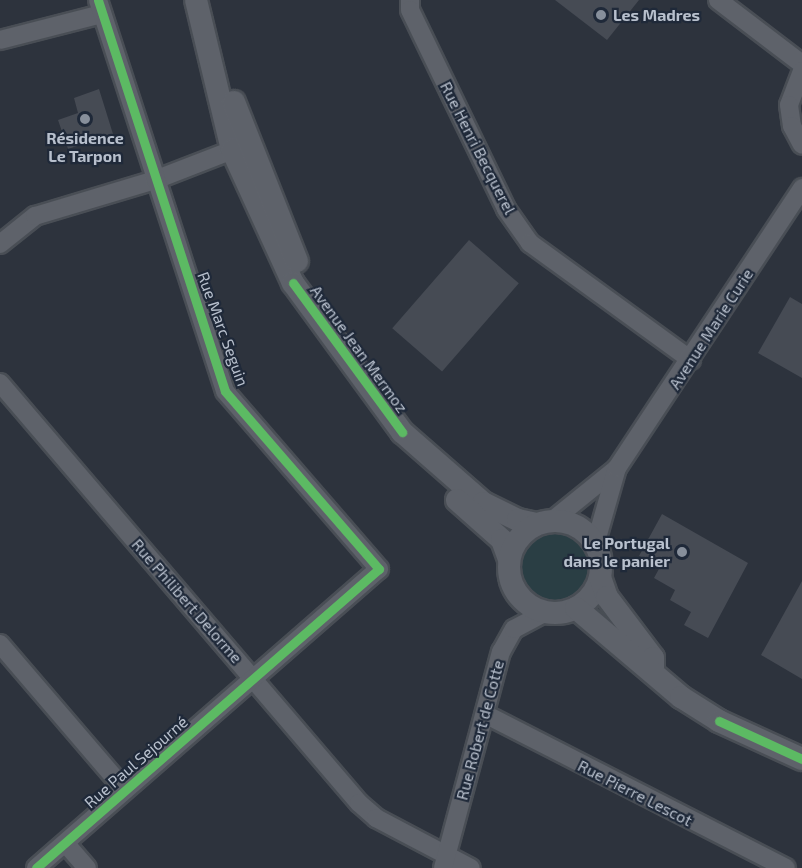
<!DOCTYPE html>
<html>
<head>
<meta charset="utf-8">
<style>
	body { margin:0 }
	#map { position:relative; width:802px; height:868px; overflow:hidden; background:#2d333d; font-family:"Exo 2",sans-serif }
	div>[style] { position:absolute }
	.green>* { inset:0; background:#2a3e44 }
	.round { border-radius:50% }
	.building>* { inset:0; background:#464b54; transform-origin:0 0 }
	.roads { filter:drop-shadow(2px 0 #494e55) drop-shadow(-2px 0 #494e55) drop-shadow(0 2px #494e55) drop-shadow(0 -2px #494e55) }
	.minor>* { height:18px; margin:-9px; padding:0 9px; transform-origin:9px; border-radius:9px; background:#5e626a }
	.tertiary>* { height:22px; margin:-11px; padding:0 11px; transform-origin:11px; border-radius:11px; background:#5e626a }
	.tertiary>.ring { margin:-11px; padding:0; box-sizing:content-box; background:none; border:22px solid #5e626a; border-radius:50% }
	.cycleway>* { height:9px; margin:-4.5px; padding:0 4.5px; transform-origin:4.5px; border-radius:4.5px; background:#5cba63 }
	.dots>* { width:16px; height:16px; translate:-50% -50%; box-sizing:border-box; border:3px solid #1f2939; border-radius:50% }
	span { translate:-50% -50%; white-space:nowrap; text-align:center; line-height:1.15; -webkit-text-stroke:4.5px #1f2939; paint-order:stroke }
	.poi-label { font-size:16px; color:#b8c0cd; font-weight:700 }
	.left { translate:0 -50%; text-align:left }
	.right { translate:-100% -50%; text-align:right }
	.street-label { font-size:16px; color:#b8c0cd }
</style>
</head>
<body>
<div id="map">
	<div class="green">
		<div class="round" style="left:518px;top:531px;width:72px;height:72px"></div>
	</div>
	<div class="building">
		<div style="clip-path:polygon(555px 0,639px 0,607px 40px)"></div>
		<div style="clip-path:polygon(99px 89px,113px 134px,68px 149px,58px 120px,78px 113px,74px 98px)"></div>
		<div style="left:469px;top:240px;width:66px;height:117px;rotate:41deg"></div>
		<div style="clip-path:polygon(790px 297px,802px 304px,802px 378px,758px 353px)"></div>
		<div style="clip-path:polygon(662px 514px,748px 563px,708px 638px,684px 625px,691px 612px,670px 600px,675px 590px,654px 578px,660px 567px,639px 556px)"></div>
		<div style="clip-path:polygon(802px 581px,802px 679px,761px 655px)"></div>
	</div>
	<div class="roads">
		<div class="minor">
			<div style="left:410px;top:0;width:10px;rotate:90deg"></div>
			<div style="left:410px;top:10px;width:221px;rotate:64.2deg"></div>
			<div style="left:506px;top:209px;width:42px;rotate:54.8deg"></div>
			<div style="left:530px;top:243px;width:199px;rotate:36deg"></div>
			<div style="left:718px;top:0;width:106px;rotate:37.3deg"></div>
			<div style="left:0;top:40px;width:105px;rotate:-14.3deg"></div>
			<div style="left:802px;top:71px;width:36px;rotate:111deg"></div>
			<div style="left:789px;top:105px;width:21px;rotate:82deg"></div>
			<div style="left:792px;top:126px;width:21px;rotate:62deg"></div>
			<div style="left:0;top:244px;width:45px;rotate:-38.7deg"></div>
			<div style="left:35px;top:216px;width:125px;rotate:-16.7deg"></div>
			<div style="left:155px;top:180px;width:91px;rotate:-21.2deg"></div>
			<div style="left:0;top:383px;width:553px;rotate:49.48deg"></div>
			<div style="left:359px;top:803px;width:23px;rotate:41deg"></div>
			<div style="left:376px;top:818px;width:107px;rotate:27.8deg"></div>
			<div style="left:553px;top:520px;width:81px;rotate:-39deg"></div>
			<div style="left:595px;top:545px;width:80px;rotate:-74.1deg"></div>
			<div style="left:617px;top:468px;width:336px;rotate:-56.5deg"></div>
			<div style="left:0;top:644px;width:192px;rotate:49.4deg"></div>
			<div style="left:485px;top:714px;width:338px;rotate:27.1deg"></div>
			<div style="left:66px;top:844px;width:32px;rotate:49deg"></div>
			<div style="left:36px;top:868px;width:455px;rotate:-41.1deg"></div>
			<div style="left:379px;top:569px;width:235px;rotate:-130.9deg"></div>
			<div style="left:225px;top:391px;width:411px;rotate:-108deg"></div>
			<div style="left:443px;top:868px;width:224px;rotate:-75deg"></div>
			<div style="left:501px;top:652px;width:26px;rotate:-61deg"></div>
			<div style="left:514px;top:629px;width:36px;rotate:-28deg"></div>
		</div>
		<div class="tertiary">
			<div style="left:196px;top:0;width:154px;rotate:76.5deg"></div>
			<div style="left:232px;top:150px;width:146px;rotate:65.4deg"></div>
			<div style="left:293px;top:283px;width:185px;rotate:53.8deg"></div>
			<div style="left:402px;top:432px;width:108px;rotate:41.2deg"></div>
			<div style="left:483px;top:503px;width:39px;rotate:26deg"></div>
			<div style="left:518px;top:520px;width:19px;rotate:12deg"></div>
			<div style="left:234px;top:102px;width:171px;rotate:68.4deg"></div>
			<div style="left:457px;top:500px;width:60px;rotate:41.6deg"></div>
			<div style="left:502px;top:540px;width:20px;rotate:70deg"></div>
			<div class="ring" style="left:509px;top:521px;width:70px;height:70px"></div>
			<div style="left:600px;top:577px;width:21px;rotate:71deg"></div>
			<div style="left:607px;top:597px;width:76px;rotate:53deg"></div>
			<div style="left:653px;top:658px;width:12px;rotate:90deg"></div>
			<div style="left:576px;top:608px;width:138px;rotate:40.3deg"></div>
			<div style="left:681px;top:697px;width:45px;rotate:32.3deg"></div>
			<div style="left:719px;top:721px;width:91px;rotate:24.6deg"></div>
		</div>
	</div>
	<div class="cycleway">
		<div style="left:293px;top:283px;width:185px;rotate:53.8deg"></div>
		<div style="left:719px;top:721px;width:91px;rotate:24.6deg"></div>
		<div style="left:36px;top:868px;width:455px;rotate:-41.1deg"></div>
		<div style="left:379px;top:569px;width:235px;rotate:-130.9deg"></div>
		<div style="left:225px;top:391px;width:411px;rotate:-108deg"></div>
	</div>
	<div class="dots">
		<div style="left:601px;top:15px;background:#878f9b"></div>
		<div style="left:85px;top:119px;background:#878f9b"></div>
		<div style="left:682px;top:552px;background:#878f9b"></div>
	</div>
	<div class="poi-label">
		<span class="left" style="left:613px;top:15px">Les Madres</span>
		<span style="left:85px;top:147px">Résidence<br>Le Tarpon</span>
		<span class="right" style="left:670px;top:552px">Le Portugal<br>dans le panier</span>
	</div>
	<div class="street-label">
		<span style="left:478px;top:148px;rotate:63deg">Rue Henri Becquerel</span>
		<span style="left:223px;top:329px;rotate:70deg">Rue Marc Seguin</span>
		<span style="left:711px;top:329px;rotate:-57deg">Avenue Marie Curie</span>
		<span style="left:359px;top:349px;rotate:54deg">Avenue Jean Mermoz</span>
		<span style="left:187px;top:601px;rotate:49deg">Rue Philibert Delorme</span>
		<span style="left:480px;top:730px;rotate:-75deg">Rue Robert de Cotte</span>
		<span style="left:136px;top:762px;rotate:-41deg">Rue Paul Sejourné</span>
		<span style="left:635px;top:793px;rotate:27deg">Rue Pierre Lescot</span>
	</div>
</div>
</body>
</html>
